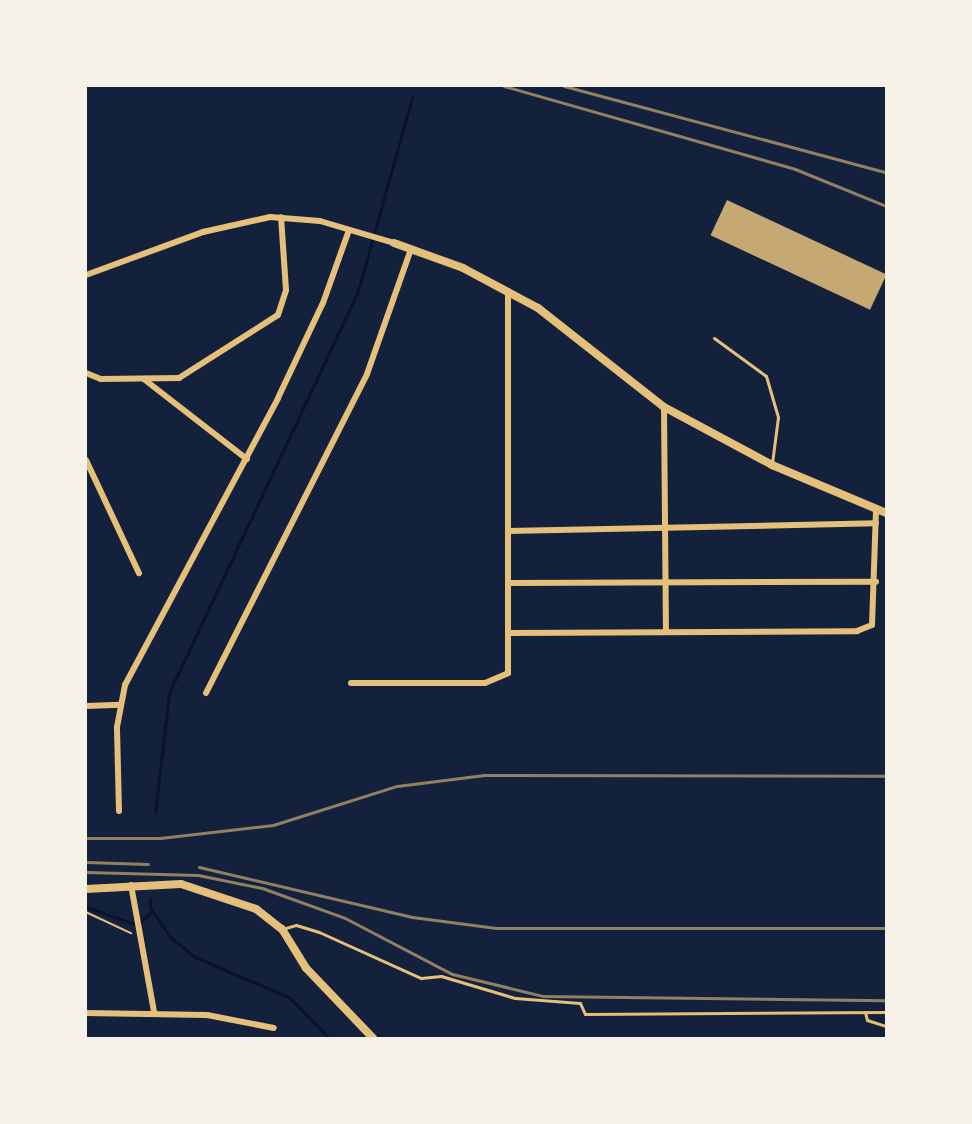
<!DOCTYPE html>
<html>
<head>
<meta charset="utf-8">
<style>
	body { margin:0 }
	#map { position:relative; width:972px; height:1124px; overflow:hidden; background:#14213d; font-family:Ubuntu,sans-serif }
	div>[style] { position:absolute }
	.stream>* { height:3px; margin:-1.5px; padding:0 1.5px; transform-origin:1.5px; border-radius:1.5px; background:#0b132b }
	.building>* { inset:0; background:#c6a872; transform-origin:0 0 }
	.path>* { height:1.5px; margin:-0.75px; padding:0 0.75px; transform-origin:0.75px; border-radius:0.75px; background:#e5c07b }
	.service>* { height:3px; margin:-1.5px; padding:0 1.5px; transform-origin:1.5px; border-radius:1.5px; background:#e5c07b }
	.minor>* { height:6px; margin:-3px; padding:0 3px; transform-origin:3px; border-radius:3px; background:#e5c07b }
	.tertiary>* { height:8px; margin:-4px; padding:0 4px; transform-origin:4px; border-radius:4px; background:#e5c07b }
	.rail>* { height:3px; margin:-1.5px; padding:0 1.5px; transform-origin:1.5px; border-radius:1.5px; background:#918062 }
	span { translate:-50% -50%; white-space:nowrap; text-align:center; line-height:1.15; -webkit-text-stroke:4.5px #f6f1e7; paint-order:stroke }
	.frame { position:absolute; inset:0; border:87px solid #f6f1e7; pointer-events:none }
</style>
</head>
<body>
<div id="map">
	<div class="stream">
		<div style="left:155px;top:813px;width:121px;rotate:-83.3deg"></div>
		<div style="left:169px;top:693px;width:444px;rotate:-64.8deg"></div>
		<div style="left:358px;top:291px;width:201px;rotate:-74.4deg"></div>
		<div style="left:150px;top:898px;width:9px;rotate:90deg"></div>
		<div style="left:150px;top:907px;width:36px;rotate:56deg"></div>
		<div style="left:170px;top:937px;width:32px;rotate:39deg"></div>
		<div style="left:195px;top:957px;width:103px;rotate:23.3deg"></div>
		<div style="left:290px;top:998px;width:56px;rotate:45.7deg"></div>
		<div style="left:86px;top:907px;width:54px;rotate:19.4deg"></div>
		<div style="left:137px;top:925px;width:21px;rotate:-43deg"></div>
	</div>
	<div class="building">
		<div style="left:727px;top:200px;width:176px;height:39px;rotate:25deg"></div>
	</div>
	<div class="path">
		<div style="left:86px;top:912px;width:50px;rotate:25deg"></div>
	</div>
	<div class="service">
		<div style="left:714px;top:338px;width:64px;rotate:36.2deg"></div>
		<div style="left:766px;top:376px;width:43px;rotate:73.7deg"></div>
		<div style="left:778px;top:417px;width:46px;rotate:97.4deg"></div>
		<div style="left:282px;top:929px;width:15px;rotate:-16deg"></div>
		<div style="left:296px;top:925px;width:24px;rotate:17deg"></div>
		<div style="left:319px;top:932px;width:112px;rotate:24.3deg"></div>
		<div style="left:421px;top:978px;width:20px;rotate:-6deg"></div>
		<div style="left:441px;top:976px;width:77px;rotate:16.6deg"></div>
		<div style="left:515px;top:998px;width:65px;rotate:4.4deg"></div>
		<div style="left:580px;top:1003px;width:12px;rotate:66deg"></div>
		<div style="left:585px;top:1014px;width:301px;rotate:-0.4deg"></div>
		<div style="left:865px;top:1012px;width:8px;rotate:76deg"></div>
		<div style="left:867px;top:1020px;width:20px;rotate:18deg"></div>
	</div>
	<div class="minor">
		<div style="left:86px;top:275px;width:125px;rotate:-20.2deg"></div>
		<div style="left:203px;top:232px;width:69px;rotate:-12.6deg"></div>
		<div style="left:270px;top:217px;width:50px;rotate:4.6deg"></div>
		<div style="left:320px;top:221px;width:77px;rotate:16.6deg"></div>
		<div style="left:86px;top:373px;width:16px;rotate:22deg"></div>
		<div style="left:101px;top:379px;width:78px;rotate:-0.7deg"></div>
		<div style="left:179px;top:378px;width:117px;rotate:-32.5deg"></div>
		<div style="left:278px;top:315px;width:26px;rotate:-72deg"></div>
		<div style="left:286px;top:290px;width:73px;rotate:-93.9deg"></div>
		<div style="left:145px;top:380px;width:129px;rotate:37.8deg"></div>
		<div style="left:664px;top:407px;width:225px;rotate:89.5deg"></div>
		<div style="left:86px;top:460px;width:125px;rotate:64.9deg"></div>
		<div style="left:508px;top:531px;width:368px;rotate:-1.2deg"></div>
		<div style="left:509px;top:583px;width:367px;rotate:-0.2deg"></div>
		<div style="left:510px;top:633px;width:347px;rotate:-0.3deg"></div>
		<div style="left:857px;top:631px;width:16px;rotate:-22deg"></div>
		<div style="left:872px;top:625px;width:116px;rotate:-88deg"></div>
		<div style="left:351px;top:683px;width:134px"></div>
		<div style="left:485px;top:683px;width:25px;rotate:-23deg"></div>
		<div style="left:508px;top:673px;width:382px;rotate:-90deg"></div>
		<div style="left:206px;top:693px;width:357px;rotate:-63.2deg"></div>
		<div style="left:367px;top:374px;width:133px;rotate:-70.6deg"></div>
		<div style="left:86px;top:706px;width:34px;rotate:-2deg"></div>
		<div style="left:119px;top:811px;width:84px;rotate:-91.4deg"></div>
		<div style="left:117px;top:727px;width:43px;rotate:-79.2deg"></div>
		<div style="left:125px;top:685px;width:325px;rotate:-61.9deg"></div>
		<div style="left:278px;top:398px;width:105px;rotate:-64.7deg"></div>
		<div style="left:323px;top:303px;width:77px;rotate:-70.4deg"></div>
		<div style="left:131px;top:885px;width:129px;rotate:79.7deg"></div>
		<div style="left:86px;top:1013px;width:121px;rotate:0.9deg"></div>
		<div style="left:207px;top:1015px;width:68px;rotate:11deg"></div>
	</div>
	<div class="tertiary">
		<div style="left:394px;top:243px;width:73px;rotate:19.9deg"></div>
		<div style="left:463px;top:268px;width:85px;rotate:28.1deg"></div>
		<div style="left:538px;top:308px;width:160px;rotate:38.2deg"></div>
		<div style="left:664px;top:407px;width:123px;rotate:28.2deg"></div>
		<div style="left:772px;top:465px;width:124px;rotate:22.8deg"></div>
		<div style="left:86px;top:889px;width:95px;rotate:-3deg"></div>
		<div style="left:181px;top:884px;width:79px;rotate:18.4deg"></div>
		<div style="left:256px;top:909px;width:33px;rotate:38deg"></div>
		<div style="left:282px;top:929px;width:46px;rotate:58.4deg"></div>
		<div style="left:306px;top:968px;width:97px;rotate:46.3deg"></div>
	</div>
	<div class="rail">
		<div style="left:504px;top:86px;width:303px;rotate:15.9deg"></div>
		<div style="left:795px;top:169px;width:98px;rotate:22.1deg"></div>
		<div style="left:564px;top:86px;width:333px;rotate:15deg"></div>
		<div style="left:86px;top:838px;width:74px"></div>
		<div style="left:160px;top:838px;width:114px;rotate:-6.6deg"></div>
		<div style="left:273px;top:825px;width:130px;rotate:-17.5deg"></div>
		<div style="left:397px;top:786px;width:88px;rotate:-7.2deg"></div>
		<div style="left:484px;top:775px;width:402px;rotate:0.1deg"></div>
		<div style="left:86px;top:862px;width:62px;rotate:1.8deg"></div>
		<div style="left:199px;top:867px;width:219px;rotate:13.2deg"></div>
		<div style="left:412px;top:917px;width:85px;rotate:7.5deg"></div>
		<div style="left:496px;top:928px;width:390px"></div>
		<div style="left:86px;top:872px;width:112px;rotate:1.5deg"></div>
		<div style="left:198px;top:875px;width:65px;rotate:11.5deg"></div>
		<div style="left:262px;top:888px;width:88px;rotate:19.9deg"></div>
		<div style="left:345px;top:918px;width:121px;rotate:27.6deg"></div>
		<div style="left:452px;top:974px;width:94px;rotate:13.6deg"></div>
		<div style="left:543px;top:996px;width:343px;rotate:0.7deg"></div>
	</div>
	<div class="frame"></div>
</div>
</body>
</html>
